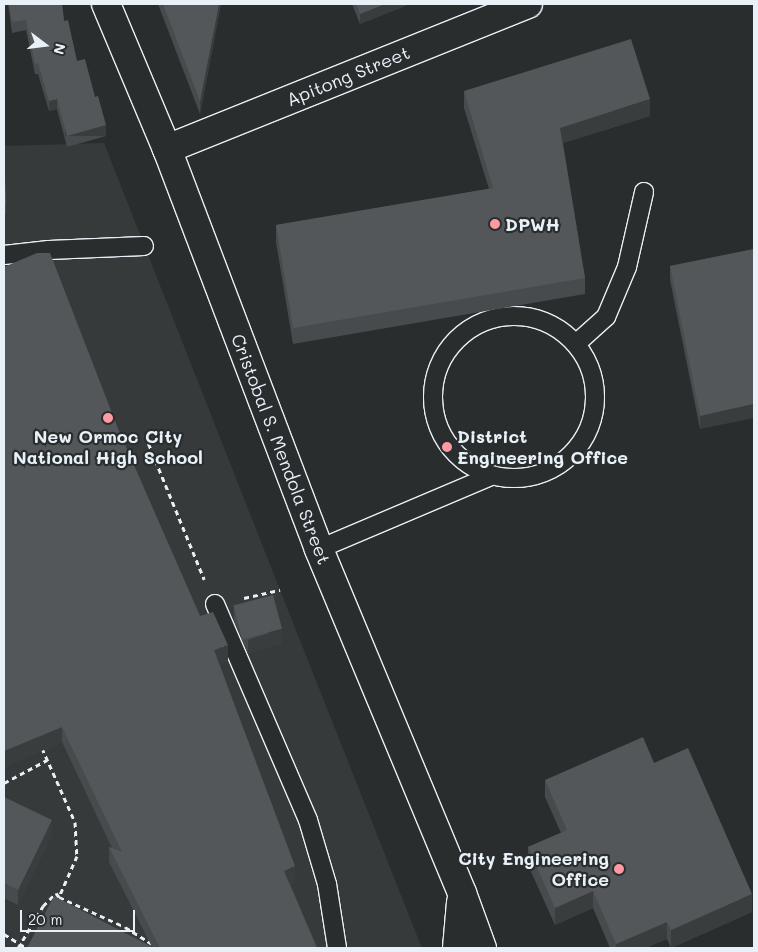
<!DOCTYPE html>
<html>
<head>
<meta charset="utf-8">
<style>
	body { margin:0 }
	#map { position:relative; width:758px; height:952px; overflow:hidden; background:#2a2d2e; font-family:Mali,sans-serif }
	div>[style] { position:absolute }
	.built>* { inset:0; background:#363a3b }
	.path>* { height:3px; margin-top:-1.5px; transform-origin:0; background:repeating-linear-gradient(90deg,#e8f1f8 0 5px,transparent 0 9px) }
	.roads { filter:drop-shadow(1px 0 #e8f1f8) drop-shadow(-1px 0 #e8f1f8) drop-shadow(0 1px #e8f1f8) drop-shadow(0 -1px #e8f1f8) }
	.lane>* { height:18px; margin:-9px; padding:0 9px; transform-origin:9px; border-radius:9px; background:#2a2d2e }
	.lane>.ring { margin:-9px; padding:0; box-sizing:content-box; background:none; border:18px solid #2a2d2e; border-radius:50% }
	.street>* { height:28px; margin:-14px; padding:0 14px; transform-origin:14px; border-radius:14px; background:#2a2d2e }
	.secondary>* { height:28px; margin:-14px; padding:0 14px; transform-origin:14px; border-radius:14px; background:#2a2d2e }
	.wall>* { inset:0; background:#474b4d }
	.shaded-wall>* { inset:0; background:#3a3d3e; transform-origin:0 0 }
	.building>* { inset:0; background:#535759; transform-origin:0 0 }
	.dots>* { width:14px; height:14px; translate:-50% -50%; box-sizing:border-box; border:2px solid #2a2d2e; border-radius:50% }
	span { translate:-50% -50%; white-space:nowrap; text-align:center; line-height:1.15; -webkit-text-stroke:4.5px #2a2d2e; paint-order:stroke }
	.street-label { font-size:18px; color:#e8f1f8 }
	.poi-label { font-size:18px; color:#e8f1f8; font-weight:700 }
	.left { translate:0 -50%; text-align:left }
	.right { translate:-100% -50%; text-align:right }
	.frame { position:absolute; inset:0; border:5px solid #e8f1f8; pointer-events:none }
	.north { position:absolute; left:20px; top:20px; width:50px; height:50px; -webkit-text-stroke:4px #2a2d2e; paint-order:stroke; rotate:105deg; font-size:14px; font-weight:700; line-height:20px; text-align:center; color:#e8f1f8 }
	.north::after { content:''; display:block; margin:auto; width:18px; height:22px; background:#e8f1f8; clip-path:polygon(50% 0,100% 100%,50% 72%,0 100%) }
	.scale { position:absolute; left:20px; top:910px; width:115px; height:22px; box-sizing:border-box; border:2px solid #e8f1f8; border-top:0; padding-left:6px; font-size:15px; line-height:18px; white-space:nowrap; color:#e8f1f8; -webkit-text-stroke:4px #2a2d2e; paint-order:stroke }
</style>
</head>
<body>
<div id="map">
	<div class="built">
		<div style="clip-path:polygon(104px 143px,280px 590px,422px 948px,4px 948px,4px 146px)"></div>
	</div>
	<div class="path">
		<div style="left:145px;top:435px;width:156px;rotate:67.7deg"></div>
		<div style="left:244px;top:598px;width:37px;rotate:-13deg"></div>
		<div style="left:42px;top:748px;width:81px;rotate:66deg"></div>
		<div style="left:75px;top:822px;width:34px;rotate:87deg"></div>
		<div style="left:77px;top:856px;width:45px;rotate:113.7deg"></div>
		<div style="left:59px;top:897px;width:72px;rotate:24.4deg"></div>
		<div style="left:125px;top:927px;width:40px;rotate:32deg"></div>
		<div style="left:4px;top:783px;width:49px;rotate:-28.1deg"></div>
		<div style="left:4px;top:934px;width:26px;rotate:32deg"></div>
		<div style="left:18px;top:948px;width:49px;rotate:-59.2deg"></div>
		<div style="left:43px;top:906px;width:18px;rotate:-45deg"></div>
		<div style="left:56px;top:893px;width:5px;rotate:53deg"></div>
	</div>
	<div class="roads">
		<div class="lane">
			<div style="left:4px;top:255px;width:45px;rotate:-6.3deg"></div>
			<div style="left:49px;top:250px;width:95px;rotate:-2.4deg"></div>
			<div class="ring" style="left:433px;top:316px;width:144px;height:144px"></div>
			<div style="left:578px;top:342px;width:38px;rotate:-42deg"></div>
			<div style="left:606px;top:317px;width:54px;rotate:-67.2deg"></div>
			<div style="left:627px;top:267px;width:77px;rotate:-77.2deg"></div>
			<div style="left:319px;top:549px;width:185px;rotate:-23deg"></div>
			<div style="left:215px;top:604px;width:235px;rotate:66.7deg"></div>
			<div style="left:308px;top:820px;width:67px;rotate:73.5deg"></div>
			<div style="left:327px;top:884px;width:65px;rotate:81.1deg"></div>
		</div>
		<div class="street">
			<div style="left:106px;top:4px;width:157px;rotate:67.2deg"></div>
		</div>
		<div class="secondary">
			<div style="left:457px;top:948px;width:46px;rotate:-85deg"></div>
			<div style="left:482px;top:948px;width:59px;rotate:-110deg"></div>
			<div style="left:462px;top:893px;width:373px;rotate:-112.6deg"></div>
			<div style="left:319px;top:549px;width:428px;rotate:-110.8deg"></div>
			<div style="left:167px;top:149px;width:389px;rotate:-21.9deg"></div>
		</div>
	</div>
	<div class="wall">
		<div style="clip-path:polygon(8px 4px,62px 4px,64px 21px,77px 61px,95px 97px,106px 136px,67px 147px,57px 109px,49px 111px,38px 74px,35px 74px,26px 30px,12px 33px)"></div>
		<div style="clip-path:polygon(158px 4px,221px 4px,200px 114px)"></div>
		<div style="clip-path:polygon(352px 4px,410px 4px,360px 24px)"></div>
		<div style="clip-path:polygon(464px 91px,650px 116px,563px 143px,585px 278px,585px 294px,293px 344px,276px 242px,276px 225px,489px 189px,464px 108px)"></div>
		<div style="clip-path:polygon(4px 151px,6px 204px,6px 214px,4px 214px)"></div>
		<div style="clip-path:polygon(754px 249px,700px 429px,670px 280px,670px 266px)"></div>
		<div style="clip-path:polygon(4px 267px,119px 431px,200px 616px,228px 661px,219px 663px,295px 881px,290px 884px,317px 948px,27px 948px,152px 947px,109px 862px,109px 847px,112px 848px,62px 742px,4px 767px)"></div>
		<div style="clip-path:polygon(234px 607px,282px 643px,248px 654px,234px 621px)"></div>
		<div style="clip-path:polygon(654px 763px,752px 912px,671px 948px,667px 939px,645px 948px,610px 948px,593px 908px,555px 925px,528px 865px,528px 847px,561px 833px,545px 797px,545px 780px)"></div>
		<div style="clip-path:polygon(4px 797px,52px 835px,18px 905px,4px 898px)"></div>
	</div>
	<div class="shaded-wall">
		<div style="clip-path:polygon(219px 4px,221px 4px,200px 114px,200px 101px)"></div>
		<div style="clip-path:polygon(385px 4px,410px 4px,360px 24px,360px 14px)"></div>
		<div style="clip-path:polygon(57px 99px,57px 109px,49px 111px,49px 101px)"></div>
		<div style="clip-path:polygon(650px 99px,650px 116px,560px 144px,560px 128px)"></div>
		<div style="left:106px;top:125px;width:11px;height:41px;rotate:90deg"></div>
		<div style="clip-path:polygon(754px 404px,754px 418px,700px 429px,700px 416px)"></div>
		<div style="clip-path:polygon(282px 629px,282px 643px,248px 654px,248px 640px)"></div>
		<div style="clip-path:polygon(228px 645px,228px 661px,214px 665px,214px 650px)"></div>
		<div style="clip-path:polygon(62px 727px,62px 742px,4px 767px,4px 751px)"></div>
		<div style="clip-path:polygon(52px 820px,52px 835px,18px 905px,18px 890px)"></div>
		<div style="clip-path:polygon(295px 866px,295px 881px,284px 886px,284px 871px)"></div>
		<div style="clip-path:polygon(593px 891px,593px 908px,555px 925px,555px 908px)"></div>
		<div style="clip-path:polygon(752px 894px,752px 912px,671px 948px,671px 930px)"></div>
		<div style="clip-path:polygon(667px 922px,667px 939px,645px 948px,616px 948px,616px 944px)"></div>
	</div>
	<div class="building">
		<div style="clip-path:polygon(9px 4px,62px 4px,64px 21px,68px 20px,77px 61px,85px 59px,95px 97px,98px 96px,106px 125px,67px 136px,57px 99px,49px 101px,38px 63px,35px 64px,26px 20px,12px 22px)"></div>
		<div style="clip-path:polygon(163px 4px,219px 4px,200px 101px)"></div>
		<div style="clip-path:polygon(356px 4px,385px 4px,360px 14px)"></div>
		<div style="clip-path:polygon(631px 39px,650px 99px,560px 128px,585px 278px,293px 328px,276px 225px,493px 188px,464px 91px)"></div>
		<div style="clip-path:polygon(4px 151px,6px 204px,4px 204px)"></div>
		<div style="clip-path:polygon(754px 249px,754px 404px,700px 416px,670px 266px)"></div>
		<div style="clip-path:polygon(37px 253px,50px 253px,119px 431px,200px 616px,213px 612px,228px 645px,214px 650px,295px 866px,284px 871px,317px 948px,160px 948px,109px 847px,122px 852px,62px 727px,4px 751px,4px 267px)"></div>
		<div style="left:273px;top:595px;width:35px;height:41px;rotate:75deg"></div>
		<div style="clip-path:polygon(643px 737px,654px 763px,688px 748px,752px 894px,671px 930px,667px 922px,616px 944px,593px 891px,555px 908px,528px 847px,567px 830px,545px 780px)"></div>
		<div style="clip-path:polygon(4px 797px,52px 820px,18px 890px,4px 883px)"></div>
		<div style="clip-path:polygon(54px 896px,154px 948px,27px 948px)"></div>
	</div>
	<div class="dots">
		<div style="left:495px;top:224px;background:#ff9aa2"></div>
		<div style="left:108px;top:418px;background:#ff9aa2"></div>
		<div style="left:447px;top:447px;background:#ff9aa2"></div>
		<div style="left:619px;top:869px;background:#ff9aa2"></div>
	</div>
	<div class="street-label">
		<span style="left:348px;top:76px;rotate:-22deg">Apitong Street</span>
		<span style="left:281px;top:449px;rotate:69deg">Cristobal S. Mendola Street</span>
	</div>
	<div class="poi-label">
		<span class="left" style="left:505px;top:224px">DPWH</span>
		<span style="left:108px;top:447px">New Ormoc City<br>National High School</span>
		<span class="left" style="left:457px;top:447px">District<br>Engineering Office</span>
		<span class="right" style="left:609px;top:869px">City Engineering<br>Office</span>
	</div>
	<div class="frame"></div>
	<div class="north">N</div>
	<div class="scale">20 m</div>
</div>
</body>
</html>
